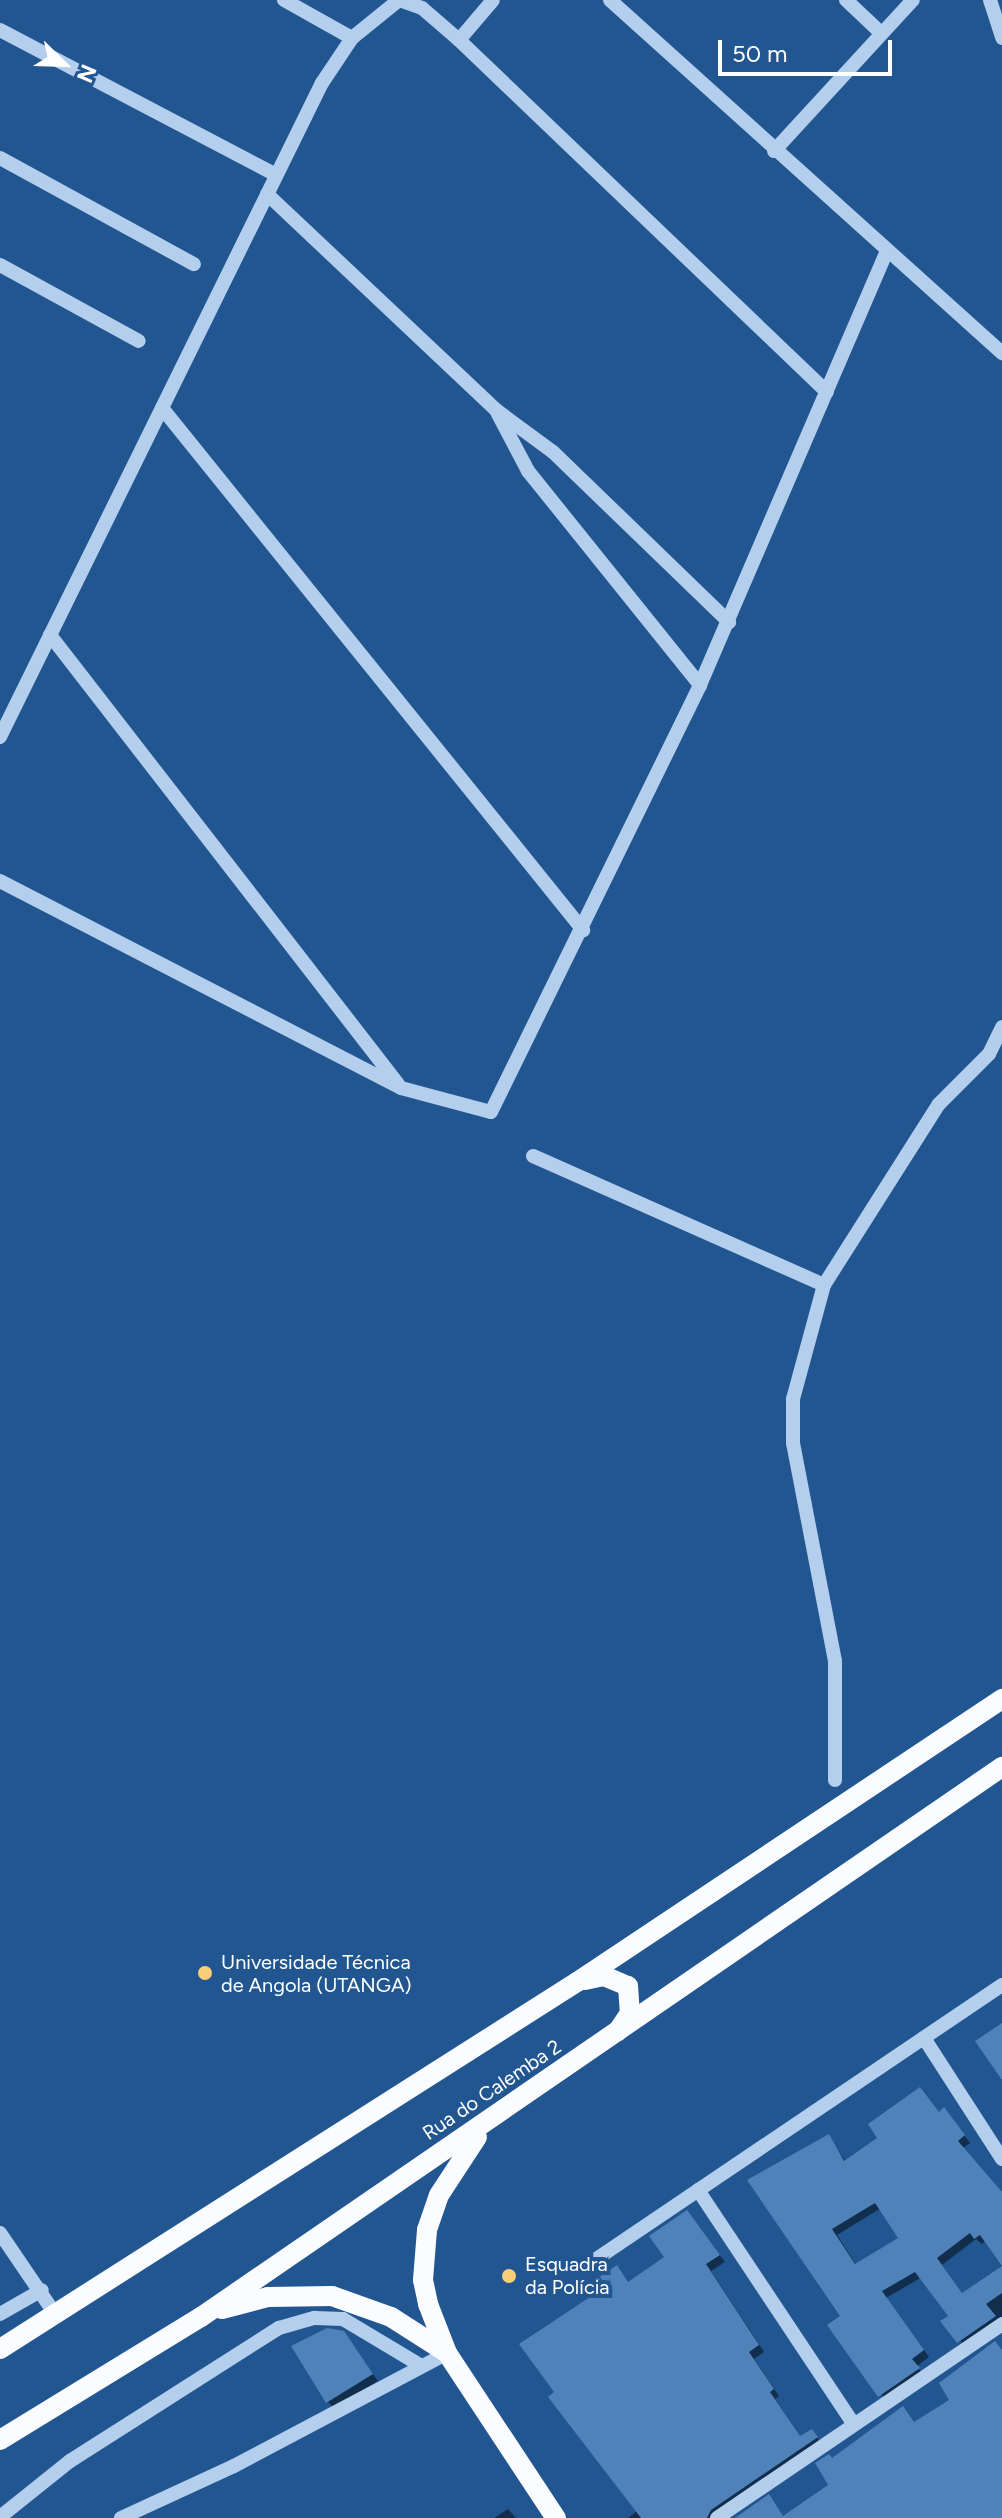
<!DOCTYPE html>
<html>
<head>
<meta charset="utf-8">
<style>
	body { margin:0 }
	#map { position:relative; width:1002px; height:2518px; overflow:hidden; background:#225691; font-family:Figtree,sans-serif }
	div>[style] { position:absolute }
	.shadow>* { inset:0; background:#0007 }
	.building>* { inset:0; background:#4f82b9 }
	.minor>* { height:14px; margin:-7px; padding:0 7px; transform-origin:7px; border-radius:7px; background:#b4cfed }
	.major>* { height:20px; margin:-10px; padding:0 10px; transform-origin:10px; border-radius:10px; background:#fafcff }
	.dots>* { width:22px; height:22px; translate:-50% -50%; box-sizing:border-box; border:4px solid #225691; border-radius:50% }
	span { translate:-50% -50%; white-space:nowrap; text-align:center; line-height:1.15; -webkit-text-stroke:8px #225691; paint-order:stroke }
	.poi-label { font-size:20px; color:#fff }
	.left { translate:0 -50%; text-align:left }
	.street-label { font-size:20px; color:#fff }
	.north { position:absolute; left:24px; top:24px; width:80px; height:80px; -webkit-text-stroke:6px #225691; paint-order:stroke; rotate:113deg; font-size:22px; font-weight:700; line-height:32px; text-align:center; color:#fff }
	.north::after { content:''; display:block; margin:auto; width:28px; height:36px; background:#fff; clip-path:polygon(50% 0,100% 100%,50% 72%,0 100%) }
	.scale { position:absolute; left:718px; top:40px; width:174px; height:36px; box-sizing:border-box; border:4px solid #fff; border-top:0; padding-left:10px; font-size:24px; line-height:28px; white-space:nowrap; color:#fff; -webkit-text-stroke:6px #225691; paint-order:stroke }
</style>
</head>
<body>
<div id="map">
	<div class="shadow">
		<div style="clip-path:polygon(evenodd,939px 2114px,950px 2116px,970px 2143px,963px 2148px,1002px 2195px,1002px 2263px,986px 2241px,982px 2244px,976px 2239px,942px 2265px,963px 2295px,1002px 2268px,1002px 2317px,962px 2344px,950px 2316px,922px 2277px,886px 2298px,929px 2357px,917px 2366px,924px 2375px,885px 2401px,842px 2317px,750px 2180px,829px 2137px,846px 2162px,939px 2114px,881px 2208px,900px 2238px,857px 2266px,837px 2235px,881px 2208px)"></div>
		<div style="clip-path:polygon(687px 2212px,725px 2262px,711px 2271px,764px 2352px,754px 2359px,779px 2396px,775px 2399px,801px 2438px,812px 2431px,822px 2444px,716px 2518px,628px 2518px,638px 2510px,557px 2393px,598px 2294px,623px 2274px,629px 2284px,667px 2257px)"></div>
		<div style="clip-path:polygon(346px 2338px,378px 2381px,334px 2408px,328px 2402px)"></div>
		<div style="clip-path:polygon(508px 2509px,516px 2518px,494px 2518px)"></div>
	</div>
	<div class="building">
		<div style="clip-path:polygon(1002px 2023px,1002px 2080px,975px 2041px)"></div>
		<div style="clip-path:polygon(evenodd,920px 2087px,939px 2112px,944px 2107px,965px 2135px,958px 2141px,1002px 2192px,1002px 2293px,986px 2304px,996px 2316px,957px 2343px,940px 2321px,948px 2316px,915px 2272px,882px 2291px,924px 2350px,912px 2359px,920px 2368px,878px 2397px,827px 2325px,840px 2316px,747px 2180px,829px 2134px,844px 2161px,877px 2138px,868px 2124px,920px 2087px,875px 2203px,898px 2238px,855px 2264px,832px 2229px,875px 2203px,920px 2087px,970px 2233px,974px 2239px,980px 2235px,1002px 2266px,962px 2293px,937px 2258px,970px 2233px)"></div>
		<div style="clip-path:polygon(687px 2210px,720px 2255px,706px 2264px,759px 2345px,749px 2352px,774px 2389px,770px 2392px,800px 2436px,812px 2429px,818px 2437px,711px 2510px,707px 2518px,641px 2518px,548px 2397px,554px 2392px,519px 2344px,596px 2293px,589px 2284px,617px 2265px,628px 2282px,664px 2257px,649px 2236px)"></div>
		<div style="clip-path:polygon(327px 2328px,344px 2331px,373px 2374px,326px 2403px,291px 2346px)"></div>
		<div style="clip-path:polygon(995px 2341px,1002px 2350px,1002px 2518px,735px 2518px,769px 2494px,783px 2516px,828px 2485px,815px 2463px,829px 2454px,832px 2458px,903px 2406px,914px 2422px,949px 2400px,939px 2383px)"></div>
	</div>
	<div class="minor">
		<div style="left:284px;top:0;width:78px;rotate:29.2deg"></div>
		<div style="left:610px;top:0;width:528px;rotate:42deg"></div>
		<div style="left:846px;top:0;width:48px;rotate:43.3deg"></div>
		<div style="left:990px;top:0;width:40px;rotate:72deg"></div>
		<div style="left:0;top:30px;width:312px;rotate:27.7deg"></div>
		<div style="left:459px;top:40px;width:52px;rotate:-49.6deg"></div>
		<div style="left:774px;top:151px;width:205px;rotate:-47.4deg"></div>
		<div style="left:0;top:158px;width:221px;rotate:28.7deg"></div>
		<div style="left:267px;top:194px;width:315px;rotate:43.3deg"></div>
		<div style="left:496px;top:410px;width:71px;rotate:36.4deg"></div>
		<div style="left:553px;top:452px;width:245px;rotate:44deg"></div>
		<div style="left:0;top:265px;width:158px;rotate:28.7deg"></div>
		<div style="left:162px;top:408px;width:671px;rotate:51.11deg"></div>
		<div style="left:498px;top:414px;width:64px;rotate:62.2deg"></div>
		<div style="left:528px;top:471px;width:275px;rotate:51.2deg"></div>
		<div style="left:50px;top:635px;width:568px;rotate:52.22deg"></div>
		<div style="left:0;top:737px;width:729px;rotate:-63.79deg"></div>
		<div style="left:322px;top:83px;width:54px;rotate:-56.3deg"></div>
		<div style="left:352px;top:38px;width:60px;rotate:-39deg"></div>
		<div style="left:399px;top:0;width:24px;rotate:19deg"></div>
		<div style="left:422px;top:8px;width:49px;rotate:40.9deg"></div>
		<div style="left:459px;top:40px;width:509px;rotate:43.73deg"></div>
		<div style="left:0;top:881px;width:451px;rotate:27.3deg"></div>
		<div style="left:401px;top:1088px;width:93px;rotate:14.9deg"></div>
		<div style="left:491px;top:1112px;width:475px;rotate:-63.9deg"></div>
		<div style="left:700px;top:685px;width:473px;rotate:-66.7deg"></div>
		<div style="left:533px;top:1156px;width:318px;rotate:23.9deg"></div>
		<div style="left:835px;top:1780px;width:119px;rotate:-90deg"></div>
		<div style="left:835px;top:1661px;width:222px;rotate:-100.9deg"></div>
		<div style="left:793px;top:1443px;width:44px;rotate:-90deg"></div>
		<div style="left:793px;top:1399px;width:118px;rotate:-74.8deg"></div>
		<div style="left:824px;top:1285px;width:214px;rotate:-57.6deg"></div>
		<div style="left:939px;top:1104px;width:71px;rotate:-45deg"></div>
		<div style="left:989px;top:1054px;width:30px;rotate:-64deg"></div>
		<div style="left:924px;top:2038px;width:144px;rotate:57.2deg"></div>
		<div style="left:698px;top:2190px;width:280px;rotate:56.4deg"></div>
		<div style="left:0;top:2233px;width:98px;rotate:55.8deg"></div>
		<div style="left:586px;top:2266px;width:502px;rotate:-34.04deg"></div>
		<div style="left:0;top:2314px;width:48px;rotate:-29.7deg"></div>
		<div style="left:0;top:2517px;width:90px;rotate:-38.7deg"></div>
		<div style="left:70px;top:2461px;width:248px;rotate:-32.5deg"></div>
		<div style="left:279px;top:2328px;width:37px;rotate:-16deg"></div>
		<div style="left:315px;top:2318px;width:28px;rotate:2deg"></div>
		<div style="left:343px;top:2319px;width:90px;rotate:30.9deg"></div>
		<div style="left:121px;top:2518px;width:124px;rotate:-24.7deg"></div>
		<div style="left:234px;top:2466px;width:241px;rotate:-27.9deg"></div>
		<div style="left:717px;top:2518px;width:345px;rotate:-34.2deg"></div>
	</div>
	<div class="major">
		<div style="left:585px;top:1980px;width:19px;rotate:-12deg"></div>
		<div style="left:604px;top:1976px;width:26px;rotate:23deg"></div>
		<div style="left:628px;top:1986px;width:27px;rotate:86deg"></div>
		<div style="left:630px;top:2013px;width:22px;rotate:124deg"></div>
		<div style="left:477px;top:2137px;width:69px;rotate:123.2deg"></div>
		<div style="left:439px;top:2195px;width:37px;rotate:109deg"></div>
		<div style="left:427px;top:2230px;width:50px;rotate:94.6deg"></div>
		<div style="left:423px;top:2280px;width:25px;rotate:78deg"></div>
		<div style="left:428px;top:2304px;width:53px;rotate:68.8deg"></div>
		<div style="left:447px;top:2353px;width:198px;rotate:56.6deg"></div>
		<div style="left:222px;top:2309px;width:48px;rotate:-14.6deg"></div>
		<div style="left:268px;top:2297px;width:64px;rotate:-0.9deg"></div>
		<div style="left:332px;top:2296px;width:63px;rotate:19.6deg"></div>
		<div style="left:391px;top:2317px;width:67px;rotate:32.7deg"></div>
		<div style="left:0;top:2349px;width:684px;rotate:-32.46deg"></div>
		<div style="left:577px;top:1982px;width:511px;rotate:-33.66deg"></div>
		<div style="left:0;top:2440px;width:236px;rotate:-31.5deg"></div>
		<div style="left:201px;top:2317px;width:972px;rotate:-34.48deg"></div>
	</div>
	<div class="dots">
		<div style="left:205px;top:1973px;background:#f8ce76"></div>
		<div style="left:509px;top:2276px;background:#f8ce76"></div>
	</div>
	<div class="poi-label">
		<span class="left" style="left:221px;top:1974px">Universidade Técnica<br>de Angola (UTANGA)</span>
		<span class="left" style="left:525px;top:2276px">Esquadra<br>da Polícia</span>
	</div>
	<div class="street-label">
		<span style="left:492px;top:2090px;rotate:-34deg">Rua do Calemba 2</span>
	</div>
	<div class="north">N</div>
	<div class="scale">50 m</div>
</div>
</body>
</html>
